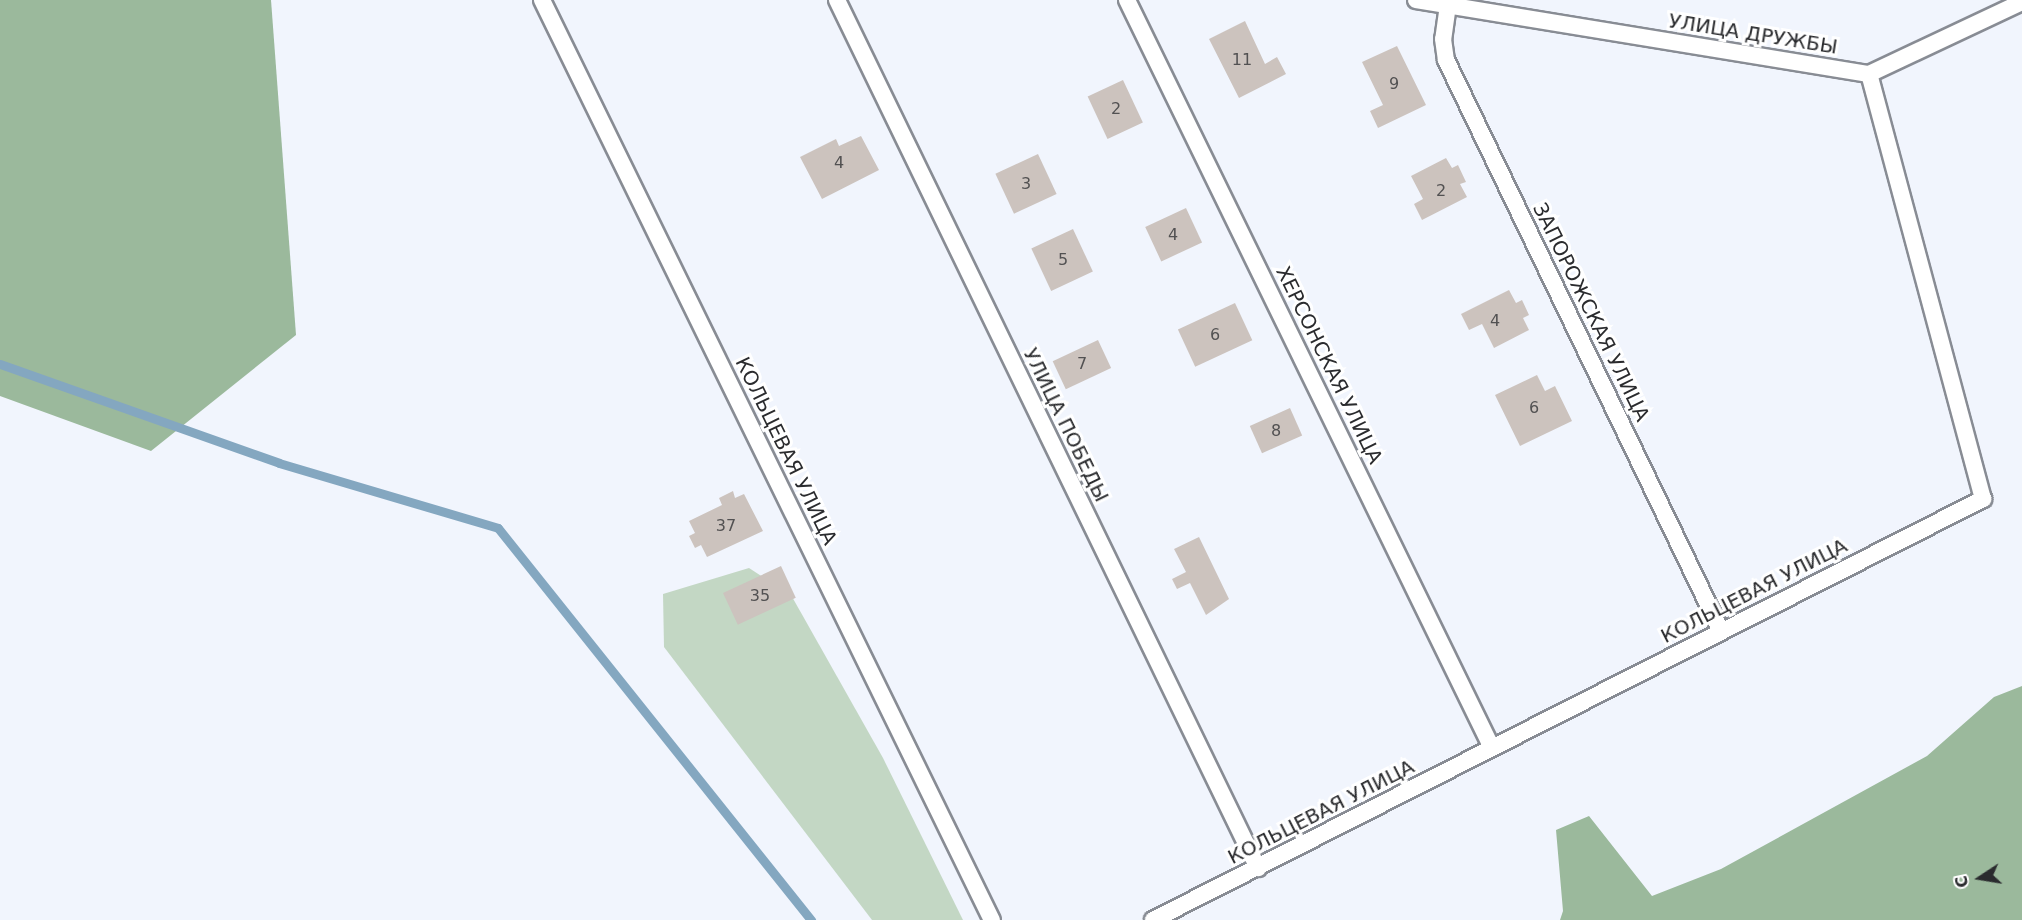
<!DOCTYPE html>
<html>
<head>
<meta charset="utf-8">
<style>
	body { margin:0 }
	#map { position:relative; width:2022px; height:920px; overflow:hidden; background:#f1f5fd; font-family:"DejaVu Sans",sans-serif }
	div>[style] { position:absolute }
	.green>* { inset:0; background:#c3d7c4 }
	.forest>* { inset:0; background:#9bb99c }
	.stream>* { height:9px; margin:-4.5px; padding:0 4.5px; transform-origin:4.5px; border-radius:4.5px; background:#84a7c0 }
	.building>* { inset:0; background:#ccc3be; transform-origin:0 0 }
	.roads { filter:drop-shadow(2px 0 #888c94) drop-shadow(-2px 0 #888c94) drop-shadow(0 2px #888c94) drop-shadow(0 -2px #888c94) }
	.lane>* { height:16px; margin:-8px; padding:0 8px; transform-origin:8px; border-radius:8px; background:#fff }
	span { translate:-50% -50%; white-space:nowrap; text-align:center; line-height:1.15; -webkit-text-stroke:6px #fff; paint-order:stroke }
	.number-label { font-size:16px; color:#525152 }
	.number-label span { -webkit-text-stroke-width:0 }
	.street-label { font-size:20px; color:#2a2b2e }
	.north { position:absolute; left:1950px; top:848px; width:60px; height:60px; -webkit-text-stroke:4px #fff; paint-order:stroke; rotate:258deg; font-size:16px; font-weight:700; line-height:24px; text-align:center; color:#2a2b2e }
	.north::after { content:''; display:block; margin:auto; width:21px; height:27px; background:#2a2b2e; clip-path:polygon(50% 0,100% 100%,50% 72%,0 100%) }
</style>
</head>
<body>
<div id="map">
	<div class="green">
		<div style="clip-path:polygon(749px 568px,791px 595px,883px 758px,963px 920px,872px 920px,664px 647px,663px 594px)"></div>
	</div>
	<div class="forest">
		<div style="clip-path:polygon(0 0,271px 0,296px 335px,151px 451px,0 396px)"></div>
		<div style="clip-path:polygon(2022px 686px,2022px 920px,1560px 920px,1563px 911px,1556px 830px,1589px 816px,1652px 896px,1721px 869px,1927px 756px,1994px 697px)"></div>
	</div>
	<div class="stream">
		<div style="left:0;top:364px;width:296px;rotate:19.5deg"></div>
		<div style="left:279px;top:463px;width:228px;rotate:16.5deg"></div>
		<div style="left:498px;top:528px;width:502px;rotate:51.39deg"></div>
	</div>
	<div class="building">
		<div style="clip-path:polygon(1245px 21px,1265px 64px,1277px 57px,1286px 74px,1239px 98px,1209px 39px)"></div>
		<div style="clip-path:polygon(1397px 46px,1426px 105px,1378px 128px,1370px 111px,1383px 105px,1362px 62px)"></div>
		<div style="left:1123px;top:80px;width:47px;height:39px;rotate:65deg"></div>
		<div style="clip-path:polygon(861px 136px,879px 170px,822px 199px,800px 157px,836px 139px,839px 146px)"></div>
		<div style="left:1038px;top:154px;width:44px;height:47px;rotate:65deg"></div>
		<div style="clip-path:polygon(1446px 158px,1452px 168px,1458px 165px,1466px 182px,1460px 184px,1467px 197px,1422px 220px,1414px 204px,1423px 199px,1411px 176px)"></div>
		<div style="left:1186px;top:208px;width:38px;height:45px;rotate:65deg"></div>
		<div style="left:1073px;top:229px;width:47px;height:46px;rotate:65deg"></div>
		<div style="clip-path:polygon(1509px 290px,1516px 303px,1522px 300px,1529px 315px,1523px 318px,1529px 330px,1494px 348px,1482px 324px,1469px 330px,1461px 314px)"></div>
		<div style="left:1235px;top:303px;width:41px;height:63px;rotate:65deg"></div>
		<div style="left:1098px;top:340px;width:31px;height:50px;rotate:65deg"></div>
		<div style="clip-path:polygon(1537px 375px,1545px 391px,1555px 386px,1572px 421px,1520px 446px,1495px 395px)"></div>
		<div style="left:1290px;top:408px;width:30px;height:44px;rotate:66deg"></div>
		<div style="clip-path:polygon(733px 491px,735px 498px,744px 494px,763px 531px,707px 557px,701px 545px,695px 548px,689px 536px,695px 533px,689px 521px,722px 505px,719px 498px)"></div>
		<div style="clip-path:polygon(1199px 537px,1229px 599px,1206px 615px,1190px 583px,1177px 589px,1172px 579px,1186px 572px,1174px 549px)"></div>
		<div style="left:781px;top:566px;width:35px;height:64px;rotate:65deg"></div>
	</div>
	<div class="roads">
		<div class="lane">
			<div style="left:542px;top:0;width:1024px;rotate:63.94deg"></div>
			<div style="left:837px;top:0;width:965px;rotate:64.13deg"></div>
			<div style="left:1127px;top:0;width:832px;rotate:63.99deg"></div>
			<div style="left:1416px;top:0;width:459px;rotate:9.3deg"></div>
			<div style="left:1448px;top:5px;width:34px;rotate:98deg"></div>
			<div style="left:1443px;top:39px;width:21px;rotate:82deg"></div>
			<div style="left:1446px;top:60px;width:634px;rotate:64.28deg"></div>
			<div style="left:1869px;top:74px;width:169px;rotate:-25.2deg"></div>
			<div style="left:1153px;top:920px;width:931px;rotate:-26.9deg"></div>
			<div style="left:1983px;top:499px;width:440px;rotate:-105deg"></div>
		</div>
	</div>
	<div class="number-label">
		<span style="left:1242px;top:60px">11</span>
		<span style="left:1394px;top:84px">9</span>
		<span style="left:1116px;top:109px">2</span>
		<span style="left:839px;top:163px">4</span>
		<span style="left:1026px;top:184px">3</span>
		<span style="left:1441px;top:191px">2</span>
		<span style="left:1173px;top:235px">4</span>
		<span style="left:1063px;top:260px">5</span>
		<span style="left:1495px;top:321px">4</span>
		<span style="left:1215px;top:335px">6</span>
		<span style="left:1082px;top:364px">7</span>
		<span style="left:1534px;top:408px">6</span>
		<span style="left:1276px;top:431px">8</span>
		<span style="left:726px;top:526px">37</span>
		<span style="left:760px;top:596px">35</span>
	</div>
	<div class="street-label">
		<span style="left:1753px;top:34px;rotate:9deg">УЛИЦА ДРУЖБЫ</span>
		<span style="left:1591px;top:312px;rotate:64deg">ЗАПОРОЖСКАЯ УЛИЦА</span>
		<span style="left:1329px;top:365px;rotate:64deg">ХЕРСОНСКАЯ УЛИЦА</span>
		<span style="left:1066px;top:425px;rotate:64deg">УЛИЦА ПОБЕДЫ</span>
		<span style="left:786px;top:451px;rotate:64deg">КОЛЬЦЕВАЯ УЛИЦА</span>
		<span style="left:1754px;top:591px;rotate:-27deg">КОЛЬЦЕВАЯ УЛИЦА</span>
		<span style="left:1321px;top:812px;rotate:-27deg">КОЛЬЦЕВАЯ УЛИЦА</span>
	</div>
	<div class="north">С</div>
</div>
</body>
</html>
